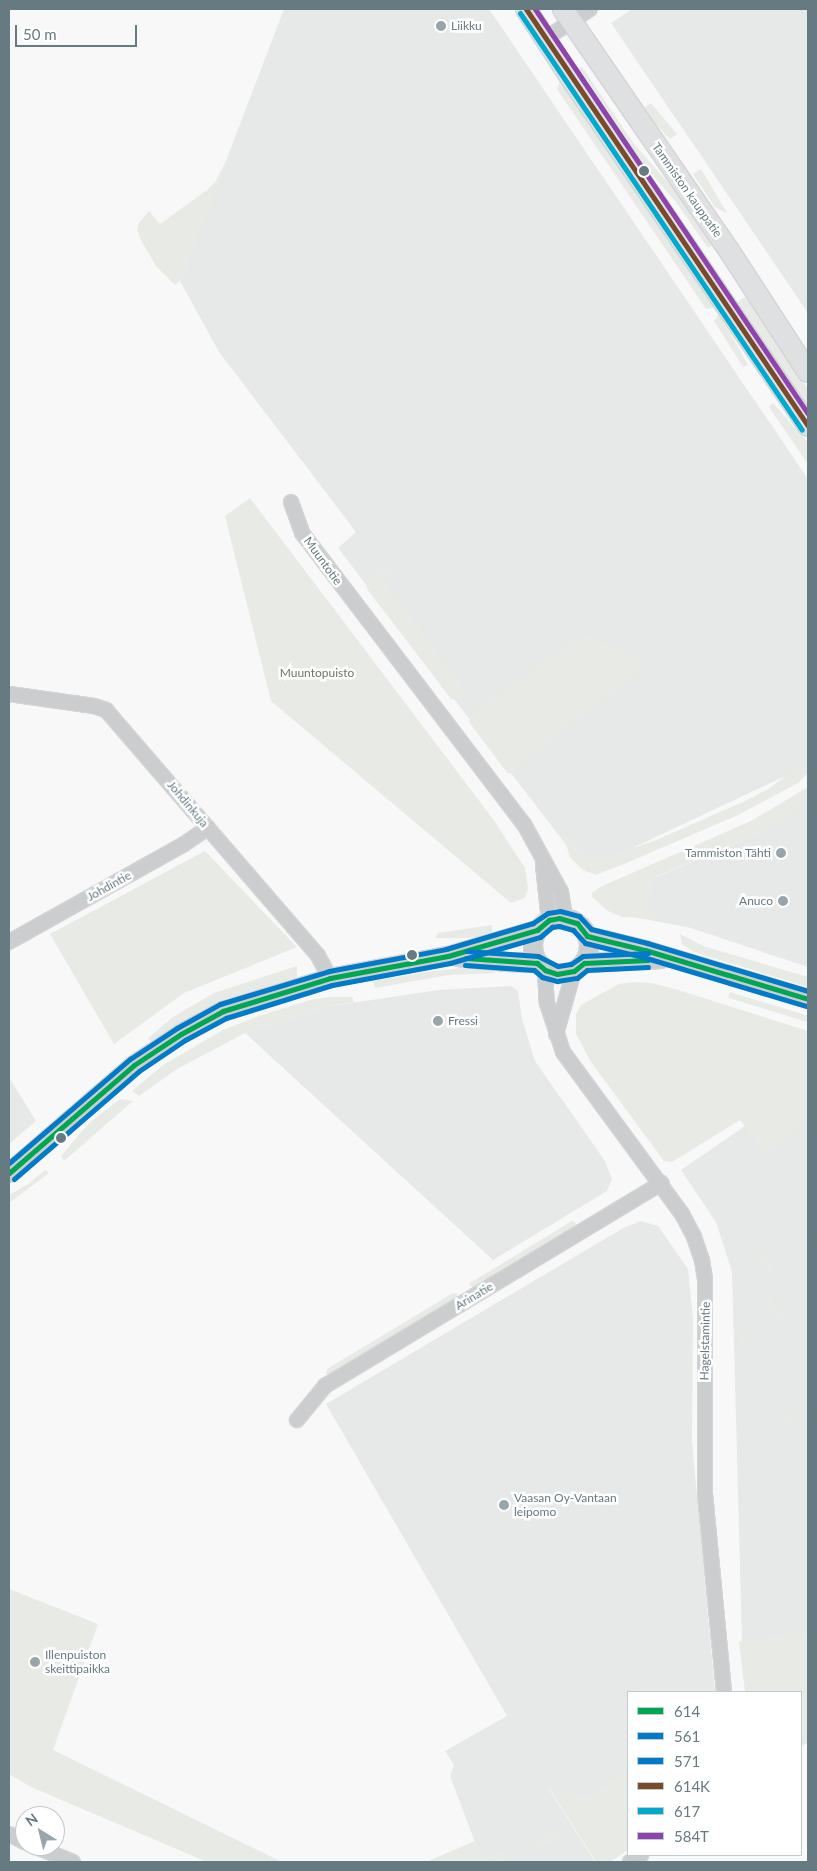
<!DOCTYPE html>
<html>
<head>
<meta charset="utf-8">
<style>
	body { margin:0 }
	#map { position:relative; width:817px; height:1871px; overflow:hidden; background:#f8f8f8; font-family:Lato,sans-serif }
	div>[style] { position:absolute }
	.built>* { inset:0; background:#e7e9e8 }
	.green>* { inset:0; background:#e8eae5; transform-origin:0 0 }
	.roads { filter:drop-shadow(1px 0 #d3d4d5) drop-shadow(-1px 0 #d3d4d5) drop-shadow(0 1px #d3d4d5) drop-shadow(0 -1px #d3d4d5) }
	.minor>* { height:14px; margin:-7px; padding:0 7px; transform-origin:7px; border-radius:7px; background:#cbcdce }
	.tertiary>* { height:18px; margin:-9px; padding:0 9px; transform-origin:9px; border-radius:9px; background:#cbcdce }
	.tertiary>.ring { margin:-9px; padding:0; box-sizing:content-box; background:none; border:18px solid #cbcdce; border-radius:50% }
	.secondary>* { height:20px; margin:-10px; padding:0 10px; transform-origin:10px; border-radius:10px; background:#dfe0e1 }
	.bus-1>* { height:5px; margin:-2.5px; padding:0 2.5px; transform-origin:2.5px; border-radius:2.5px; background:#00a651 }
	.bus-2>* { height:5px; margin:-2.5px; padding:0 2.5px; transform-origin:2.5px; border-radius:2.5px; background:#007ac9 }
	.bus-3>* { height:5px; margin:-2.5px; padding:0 2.5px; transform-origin:2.5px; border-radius:2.5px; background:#007ac9 }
	.bus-4>* { height:5px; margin:-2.5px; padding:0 2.5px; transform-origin:2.5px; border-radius:2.5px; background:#7a4b2a }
	.bus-5>* { height:5px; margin:-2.5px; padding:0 2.5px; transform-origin:2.5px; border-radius:2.5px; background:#00a9ce }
	.bus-6>* { height:5px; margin:-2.5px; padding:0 2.5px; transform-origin:2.5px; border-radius:2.5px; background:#8e44ad }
	.dots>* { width:14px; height:14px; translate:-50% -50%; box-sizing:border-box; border:2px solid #fff; border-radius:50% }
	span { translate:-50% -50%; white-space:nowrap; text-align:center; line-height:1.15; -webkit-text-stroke:5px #fff; paint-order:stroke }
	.poi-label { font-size:12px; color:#657a81 }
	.left { translate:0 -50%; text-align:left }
	.right { translate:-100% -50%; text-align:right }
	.street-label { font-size:12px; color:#657a81 }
	.park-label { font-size:12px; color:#6b7a64 }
	.frame { position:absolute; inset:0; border:10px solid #657a81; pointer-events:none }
	.legend { position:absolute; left:627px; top:1691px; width:175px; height:165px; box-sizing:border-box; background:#fff; border:1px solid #c1cacd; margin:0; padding:6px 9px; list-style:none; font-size:15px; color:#657a81 }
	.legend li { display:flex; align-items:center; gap:10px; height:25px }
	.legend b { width:25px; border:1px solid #c1cacd }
	.north { position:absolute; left:15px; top:1806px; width:50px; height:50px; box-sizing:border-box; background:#fff; border:1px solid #c1cacd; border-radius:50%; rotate:324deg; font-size:14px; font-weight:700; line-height:20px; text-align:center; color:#657a81 }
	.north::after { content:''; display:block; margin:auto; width:18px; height:22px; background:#98a6ab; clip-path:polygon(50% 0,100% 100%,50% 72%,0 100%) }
	.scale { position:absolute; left:15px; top:25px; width:122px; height:22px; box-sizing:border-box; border:2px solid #657a81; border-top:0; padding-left:6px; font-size:15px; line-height:18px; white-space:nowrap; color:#657a81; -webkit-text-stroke:4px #fff; paint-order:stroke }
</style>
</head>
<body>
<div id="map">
	<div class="built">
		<div style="clip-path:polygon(284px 9px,489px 9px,808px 479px,808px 764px,800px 769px,607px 860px,574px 855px,338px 548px,356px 532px,219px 352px,180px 281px)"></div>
		<div style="clip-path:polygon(632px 9px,808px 9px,808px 313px,611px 23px)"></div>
		<div style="clip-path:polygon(808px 800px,808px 967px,691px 928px,618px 914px,607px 898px,757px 834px)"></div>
		<div style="clip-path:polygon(511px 986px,518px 991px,522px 1019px,535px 1061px,605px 1161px,612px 1179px,607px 1191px,493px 1260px,245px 1033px,325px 1007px,438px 990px)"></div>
		<div style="clip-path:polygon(9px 1077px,36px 1121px,9px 1144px)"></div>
		<div style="clip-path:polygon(808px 1117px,808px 1632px,742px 1642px,732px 1272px,716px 1222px,681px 1170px,745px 1126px,765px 1151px)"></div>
		<div style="clip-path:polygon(641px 1221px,658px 1226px,688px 1269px,693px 1318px,692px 1441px,715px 1692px,628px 1692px,628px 1772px,589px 1798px,549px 1789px,595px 1862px,505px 1862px,505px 1855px,481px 1858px,450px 1776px,454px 1765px,445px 1751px,507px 1716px,326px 1404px,625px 1227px)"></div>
	</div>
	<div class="green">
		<div style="clip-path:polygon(582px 67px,634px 144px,678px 194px,712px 243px,711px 247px,707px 247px,676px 202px,628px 147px,577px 71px)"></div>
		<div style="clip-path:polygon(559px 83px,567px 91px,715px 307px,706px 309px,557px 89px)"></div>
		<div style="clip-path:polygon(651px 103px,677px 134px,670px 139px,642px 110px)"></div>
		<div style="clip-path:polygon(234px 145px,180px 281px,175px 285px,156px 266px,142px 242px,137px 230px,139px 223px,149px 211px,160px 224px,207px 190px,216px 181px)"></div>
		<div style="clip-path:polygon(701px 169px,727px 213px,715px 207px,693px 174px)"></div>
		<div style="clip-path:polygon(746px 296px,808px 389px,808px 410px,734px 304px)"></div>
		<div style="clip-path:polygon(719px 314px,748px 365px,743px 367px,714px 321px)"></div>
		<div style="clip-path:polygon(773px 403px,808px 442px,808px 464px,769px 407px)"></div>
		<div style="clip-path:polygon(250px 498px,493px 819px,525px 868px,528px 889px,525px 898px,511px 903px,505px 898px,271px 701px,225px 516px)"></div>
		<div style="clip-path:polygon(386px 567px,393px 575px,384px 582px,464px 688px,464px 693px,457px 698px,452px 700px,367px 589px,366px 582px)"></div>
		<div style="clip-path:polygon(587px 635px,648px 664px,508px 774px,469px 722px,474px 712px,574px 640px)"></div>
		<div style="clip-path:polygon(808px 758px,808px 773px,798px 783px,738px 815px,624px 864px,596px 875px,583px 870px,570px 857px,561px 828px,576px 847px,589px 856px,612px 855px,654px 841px,745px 801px,770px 788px)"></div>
		<div style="clip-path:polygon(808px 787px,808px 801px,769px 829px,655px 877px,645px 908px,657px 913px,655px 918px,622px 917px,608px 911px,592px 897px,592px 893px,600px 887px,751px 821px)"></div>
		<div style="clip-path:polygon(205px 851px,297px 947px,184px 993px,114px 1044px,50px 934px)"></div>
		<div style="clip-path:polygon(492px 925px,492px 935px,468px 938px,435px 938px,438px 933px)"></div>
		<div style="clip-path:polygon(680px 934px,703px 946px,808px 977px,808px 987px,694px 952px,682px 944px)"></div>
		<div style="clip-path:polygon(297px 966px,297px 977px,229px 1000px,198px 1014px,151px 1042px,148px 1038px,173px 1017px,214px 993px)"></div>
		<div style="clip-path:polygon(478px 966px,494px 968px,495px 973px,449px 975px,375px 988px,373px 981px,426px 972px)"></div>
		<div style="clip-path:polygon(634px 982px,651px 983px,675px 989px,808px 1031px,808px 1121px,766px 1153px,740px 1120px,672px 1162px,664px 1161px,591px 1062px,576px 1034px,576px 1014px,581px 1005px,619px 984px)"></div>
		<div style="left:730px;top:992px;width:82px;height:6px;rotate:17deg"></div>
		<div style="clip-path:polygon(329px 997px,352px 997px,354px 1002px,325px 1007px,245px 1033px,177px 1069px,139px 1096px,132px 1091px,163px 1065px,223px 1030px,259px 1016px,310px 1000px)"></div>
		<div style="clip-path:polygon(120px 1099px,133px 1101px,64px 1161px,61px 1156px,89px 1123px)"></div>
		<div style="clip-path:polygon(45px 1170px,49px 1173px,9px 1203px,9px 1195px,27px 1185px)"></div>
		<div style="clip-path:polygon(572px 1221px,575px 1222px,576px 1226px,474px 1288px,470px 1285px,470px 1283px)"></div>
		<div style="clip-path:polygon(808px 1228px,808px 1231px,768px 1262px,775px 1271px,771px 1274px,755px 1253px,759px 1251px,767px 1260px)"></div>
		<div style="clip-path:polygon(453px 1293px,457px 1294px,457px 1298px,328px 1375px,326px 1374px,327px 1369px)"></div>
		<div style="clip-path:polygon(769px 1297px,785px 1318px,782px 1321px,774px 1312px,742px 1336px,749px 1346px,746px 1348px,740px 1340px,740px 1334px,750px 1326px,750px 1319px,755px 1324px,772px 1310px,765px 1300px)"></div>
		<div style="clip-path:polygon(808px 1402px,808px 1406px,772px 1434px,770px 1431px)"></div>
		<div style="clip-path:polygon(9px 1589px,98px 1624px,53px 1750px,282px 1862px,207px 1862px,31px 1787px,9px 1774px)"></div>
		<div style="clip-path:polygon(808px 1632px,808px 1742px,801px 1747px,801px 1692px,745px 1692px,739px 1642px)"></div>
		<div style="clip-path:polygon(628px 1772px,628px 1850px,610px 1862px,596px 1862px,549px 1788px,589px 1798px)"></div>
		<div style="clip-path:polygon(557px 1828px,562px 1835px,534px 1851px,530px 1845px)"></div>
		<div style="clip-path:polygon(475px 1841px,481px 1858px,505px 1855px,505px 1862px,426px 1862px)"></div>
	</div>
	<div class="roads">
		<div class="minor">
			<div style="left:545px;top:39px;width:54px;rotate:-33.7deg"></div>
			<div style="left:291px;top:502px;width:33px;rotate:70deg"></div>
			<div style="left:302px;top:533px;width:366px;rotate:52.7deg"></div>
			<div style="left:524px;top:824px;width:77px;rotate:61.4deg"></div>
			<div style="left:561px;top:892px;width:26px;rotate:81deg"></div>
			<div style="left:9px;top:694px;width:86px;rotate:8deg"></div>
			<div style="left:94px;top:706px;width:13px;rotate:18deg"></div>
			<div style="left:106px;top:710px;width:325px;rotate:49.2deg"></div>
			<div style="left:318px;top:956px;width:25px;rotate:61deg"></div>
			<div style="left:543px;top:865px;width:55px;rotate:83.8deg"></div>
			<div style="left:9px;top:942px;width:201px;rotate:-29.2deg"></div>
			<div style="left:184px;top:844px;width:29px;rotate:-34deg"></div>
			<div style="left:545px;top:970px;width:33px;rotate:87deg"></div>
			<div style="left:547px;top:1003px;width:52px;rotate:71.9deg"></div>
			<div style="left:563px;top:1052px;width:201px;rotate:53.7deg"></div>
			<div style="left:682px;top:1214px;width:26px;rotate:62deg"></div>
			<div style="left:694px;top:1237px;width:24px;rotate:71deg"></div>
			<div style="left:702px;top:1260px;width:20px;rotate:81deg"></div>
			<div style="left:705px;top:1280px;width:214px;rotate:90deg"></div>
			<div style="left:705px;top:1494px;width:199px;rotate:84.5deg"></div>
			<div style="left:556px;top:1034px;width:66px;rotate:-74.1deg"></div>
			<div style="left:297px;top:1420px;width:44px;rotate:-50.5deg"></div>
			<div style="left:325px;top:1386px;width:393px;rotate:-31.1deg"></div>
			<div style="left:9px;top:1834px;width:18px;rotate:27deg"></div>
			<div style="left:34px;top:1846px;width:42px;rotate:22.3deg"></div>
			<div style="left:630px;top:1862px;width:13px;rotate:-32deg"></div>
		</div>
		<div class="tertiary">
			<div class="ring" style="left:533px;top:918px;width:38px;height:38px"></div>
			<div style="left:587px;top:936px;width:60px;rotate:13.6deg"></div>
			<div style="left:645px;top:950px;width:170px;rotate:16.7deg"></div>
			<div style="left:458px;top:957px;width:49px;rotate:5.8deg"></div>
			<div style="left:507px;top:962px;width:30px;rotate:2deg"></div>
			<div style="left:584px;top:963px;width:77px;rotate:-3deg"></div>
			<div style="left:9px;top:1173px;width:165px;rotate:-40.8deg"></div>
			<div style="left:134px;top:1065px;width:56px;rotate:-33.4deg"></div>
			<div style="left:181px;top:1034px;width:48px;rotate:-28.7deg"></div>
			<div style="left:223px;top:1011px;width:112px;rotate:-17.1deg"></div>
			<div style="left:330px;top:978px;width:120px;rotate:-10.6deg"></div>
			<div style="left:448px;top:956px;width:93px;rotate:-16.3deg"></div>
		</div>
		<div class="secondary">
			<div style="left:526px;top:9px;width:77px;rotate:57.1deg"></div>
			<div style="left:568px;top:74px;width:426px;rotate:55.7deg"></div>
			<div style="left:563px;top:9px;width:295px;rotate:55.5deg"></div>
			<div style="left:730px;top:252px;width:143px;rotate:57deg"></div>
		</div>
	</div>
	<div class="bus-1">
		<div style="left:466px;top:958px;width:71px;rotate:4deg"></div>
		<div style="left:537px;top:963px;width:11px;rotate:41deg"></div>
		<div style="left:545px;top:970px;width:13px;rotate:18deg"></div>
		<div style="left:557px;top:974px;width:17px;rotate:-10deg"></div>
		<div style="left:574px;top:971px;width:13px;rotate:-39deg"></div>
		<div style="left:584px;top:963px;width:64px;rotate:-2.7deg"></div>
		<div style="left:9px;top:1173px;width:165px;rotate:-40.8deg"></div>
		<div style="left:134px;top:1065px;width:56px;rotate:-33.4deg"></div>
		<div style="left:181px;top:1034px;width:48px;rotate:-28.7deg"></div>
		<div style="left:223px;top:1011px;width:112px;rotate:-17.1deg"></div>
		<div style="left:330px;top:978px;width:120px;rotate:-10.6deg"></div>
		<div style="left:448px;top:956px;width:93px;rotate:-16.3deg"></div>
		<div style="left:537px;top:930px;width:16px;rotate:-40deg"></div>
		<div style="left:549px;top:920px;width:10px;rotate:-11deg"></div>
		<div style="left:559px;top:918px;width:19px;rotate:16deg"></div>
		<div style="left:577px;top:923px;width:16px;rotate:52deg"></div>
		<div style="left:587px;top:936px;width:60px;rotate:13.6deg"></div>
		<div style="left:645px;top:950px;width:170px;rotate:16.7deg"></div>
	</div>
	<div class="bus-2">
		<div style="left:465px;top:965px;width:69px;rotate:4.1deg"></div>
		<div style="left:534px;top:970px;width:11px;rotate:41deg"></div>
		<div style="left:542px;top:977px;width:16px;rotate:15deg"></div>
		<div style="left:557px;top:981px;width:20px;rotate:-9deg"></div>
		<div style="left:577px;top:978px;width:13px;rotate:-39deg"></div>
		<div style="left:587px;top:970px;width:61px;rotate:-2.8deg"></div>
		<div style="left:14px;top:1179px;width:165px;rotate:-40.8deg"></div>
		<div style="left:139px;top:1071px;width:55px;rotate:-34deg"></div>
		<div style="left:185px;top:1040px;width:47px;rotate:-28.2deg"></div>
		<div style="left:226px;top:1018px;width:111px;rotate:-17.3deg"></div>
		<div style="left:332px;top:985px;width:120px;rotate:-10.6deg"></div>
		<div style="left:450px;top:963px;width:94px;rotate:-16.1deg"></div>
		<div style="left:540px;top:937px;width:16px;rotate:-40deg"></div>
		<div style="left:552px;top:927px;width:7px;rotate:-8deg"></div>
		<div style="left:559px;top:926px;width:15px;rotate:16deg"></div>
		<div style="left:573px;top:930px;width:18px;rotate:47deg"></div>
		<div style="left:585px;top:943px;width:60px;rotate:13.6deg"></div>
		<div style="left:643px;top:957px;width:170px;rotate:16.7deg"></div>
	</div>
	<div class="bus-3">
		<div style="left:467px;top:951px;width:71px;rotate:4deg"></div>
		<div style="left:538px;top:956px;width:22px;rotate:27deg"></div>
		<div style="left:558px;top:966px;width:13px;rotate:-9deg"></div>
		<div style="left:571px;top:964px;width:14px;rotate:-34deg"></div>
		<div style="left:583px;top:956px;width:65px;rotate:-2.6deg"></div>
		<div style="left:9px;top:1163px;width:160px;rotate:-40.7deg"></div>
		<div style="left:130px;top:1059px;width:56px;rotate:-33.4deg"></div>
		<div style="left:177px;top:1028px;width:49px;rotate:-29.2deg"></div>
		<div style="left:220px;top:1004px;width:114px;rotate:-16.8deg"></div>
		<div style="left:329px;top:971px;width:119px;rotate:-10.6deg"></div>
		<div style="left:446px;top:949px;width:91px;rotate:-16.6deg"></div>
		<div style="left:533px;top:923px;width:18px;rotate:-34deg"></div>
		<div style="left:548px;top:913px;width:12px;rotate:-9deg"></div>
		<div style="left:560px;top:911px;width:20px;rotate:15deg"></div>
		<div style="left:579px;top:916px;width:18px;rotate:47deg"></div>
		<div style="left:591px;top:929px;width:58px;rotate:14deg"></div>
		<div style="left:647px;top:943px;width:168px;rotate:16.6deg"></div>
	</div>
	<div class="bus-4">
		<div style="left:526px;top:9px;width:503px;rotate:55.93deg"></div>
	</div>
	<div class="bus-5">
		<div style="left:520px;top:13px;width:503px;rotate:55.93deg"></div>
	</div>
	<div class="bus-6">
		<div style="left:535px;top:9px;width:488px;rotate:56deg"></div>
	</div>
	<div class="dots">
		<div style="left:441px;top:26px;background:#98a6ab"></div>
		<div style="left:644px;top:171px;background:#657a81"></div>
		<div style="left:781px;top:853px;background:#98a6ab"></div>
		<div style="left:783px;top:901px;background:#98a6ab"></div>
		<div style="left:412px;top:955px;background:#657a81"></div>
		<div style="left:438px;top:1021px;background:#98a6ab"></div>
		<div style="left:61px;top:1138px;background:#657a81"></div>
		<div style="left:504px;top:1505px;background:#98a6ab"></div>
		<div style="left:35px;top:1662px;background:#98a6ab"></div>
	</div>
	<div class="poi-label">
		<span class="left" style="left:451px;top:26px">Liikku</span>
		<span class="right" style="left:771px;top:853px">Tammiston Tähti</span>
		<span class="right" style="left:773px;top:901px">Anuco</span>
		<span class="left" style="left:448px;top:1021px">Fressi</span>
		<span class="left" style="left:514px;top:1505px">Vaasan Oy-Vantaan<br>leipomo</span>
		<span class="left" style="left:45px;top:1662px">Illenpuiston<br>skeittipaikka</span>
	</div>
	<div class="street-label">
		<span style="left:687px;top:190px;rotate:55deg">Tammiston kauppatie</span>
		<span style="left:323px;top:561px;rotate:54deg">Muuntotie</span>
		<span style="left:188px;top:804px;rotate:50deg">Johdinkuja</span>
		<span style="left:109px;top:886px;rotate:-29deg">Johdintie</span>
		<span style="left:474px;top:1296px;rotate:-31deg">Arinatie</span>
		<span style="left:705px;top:1341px;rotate:-89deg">Hagelstamintie</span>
	</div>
	<div class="park-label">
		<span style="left:317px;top:673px">Muuntopuisto</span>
	</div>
	<div class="frame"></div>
	<ul class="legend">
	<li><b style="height:6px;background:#00a651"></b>614</li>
	<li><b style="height:6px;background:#007ac9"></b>561</li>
	<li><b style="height:6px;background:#007ac9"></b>571</li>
	<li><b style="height:6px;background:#7a4b2a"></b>614K</li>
	<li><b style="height:6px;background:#00a9ce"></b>617</li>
	<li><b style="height:6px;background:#8e44ad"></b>584T</li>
	</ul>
	<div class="north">N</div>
	<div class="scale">50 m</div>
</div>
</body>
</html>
